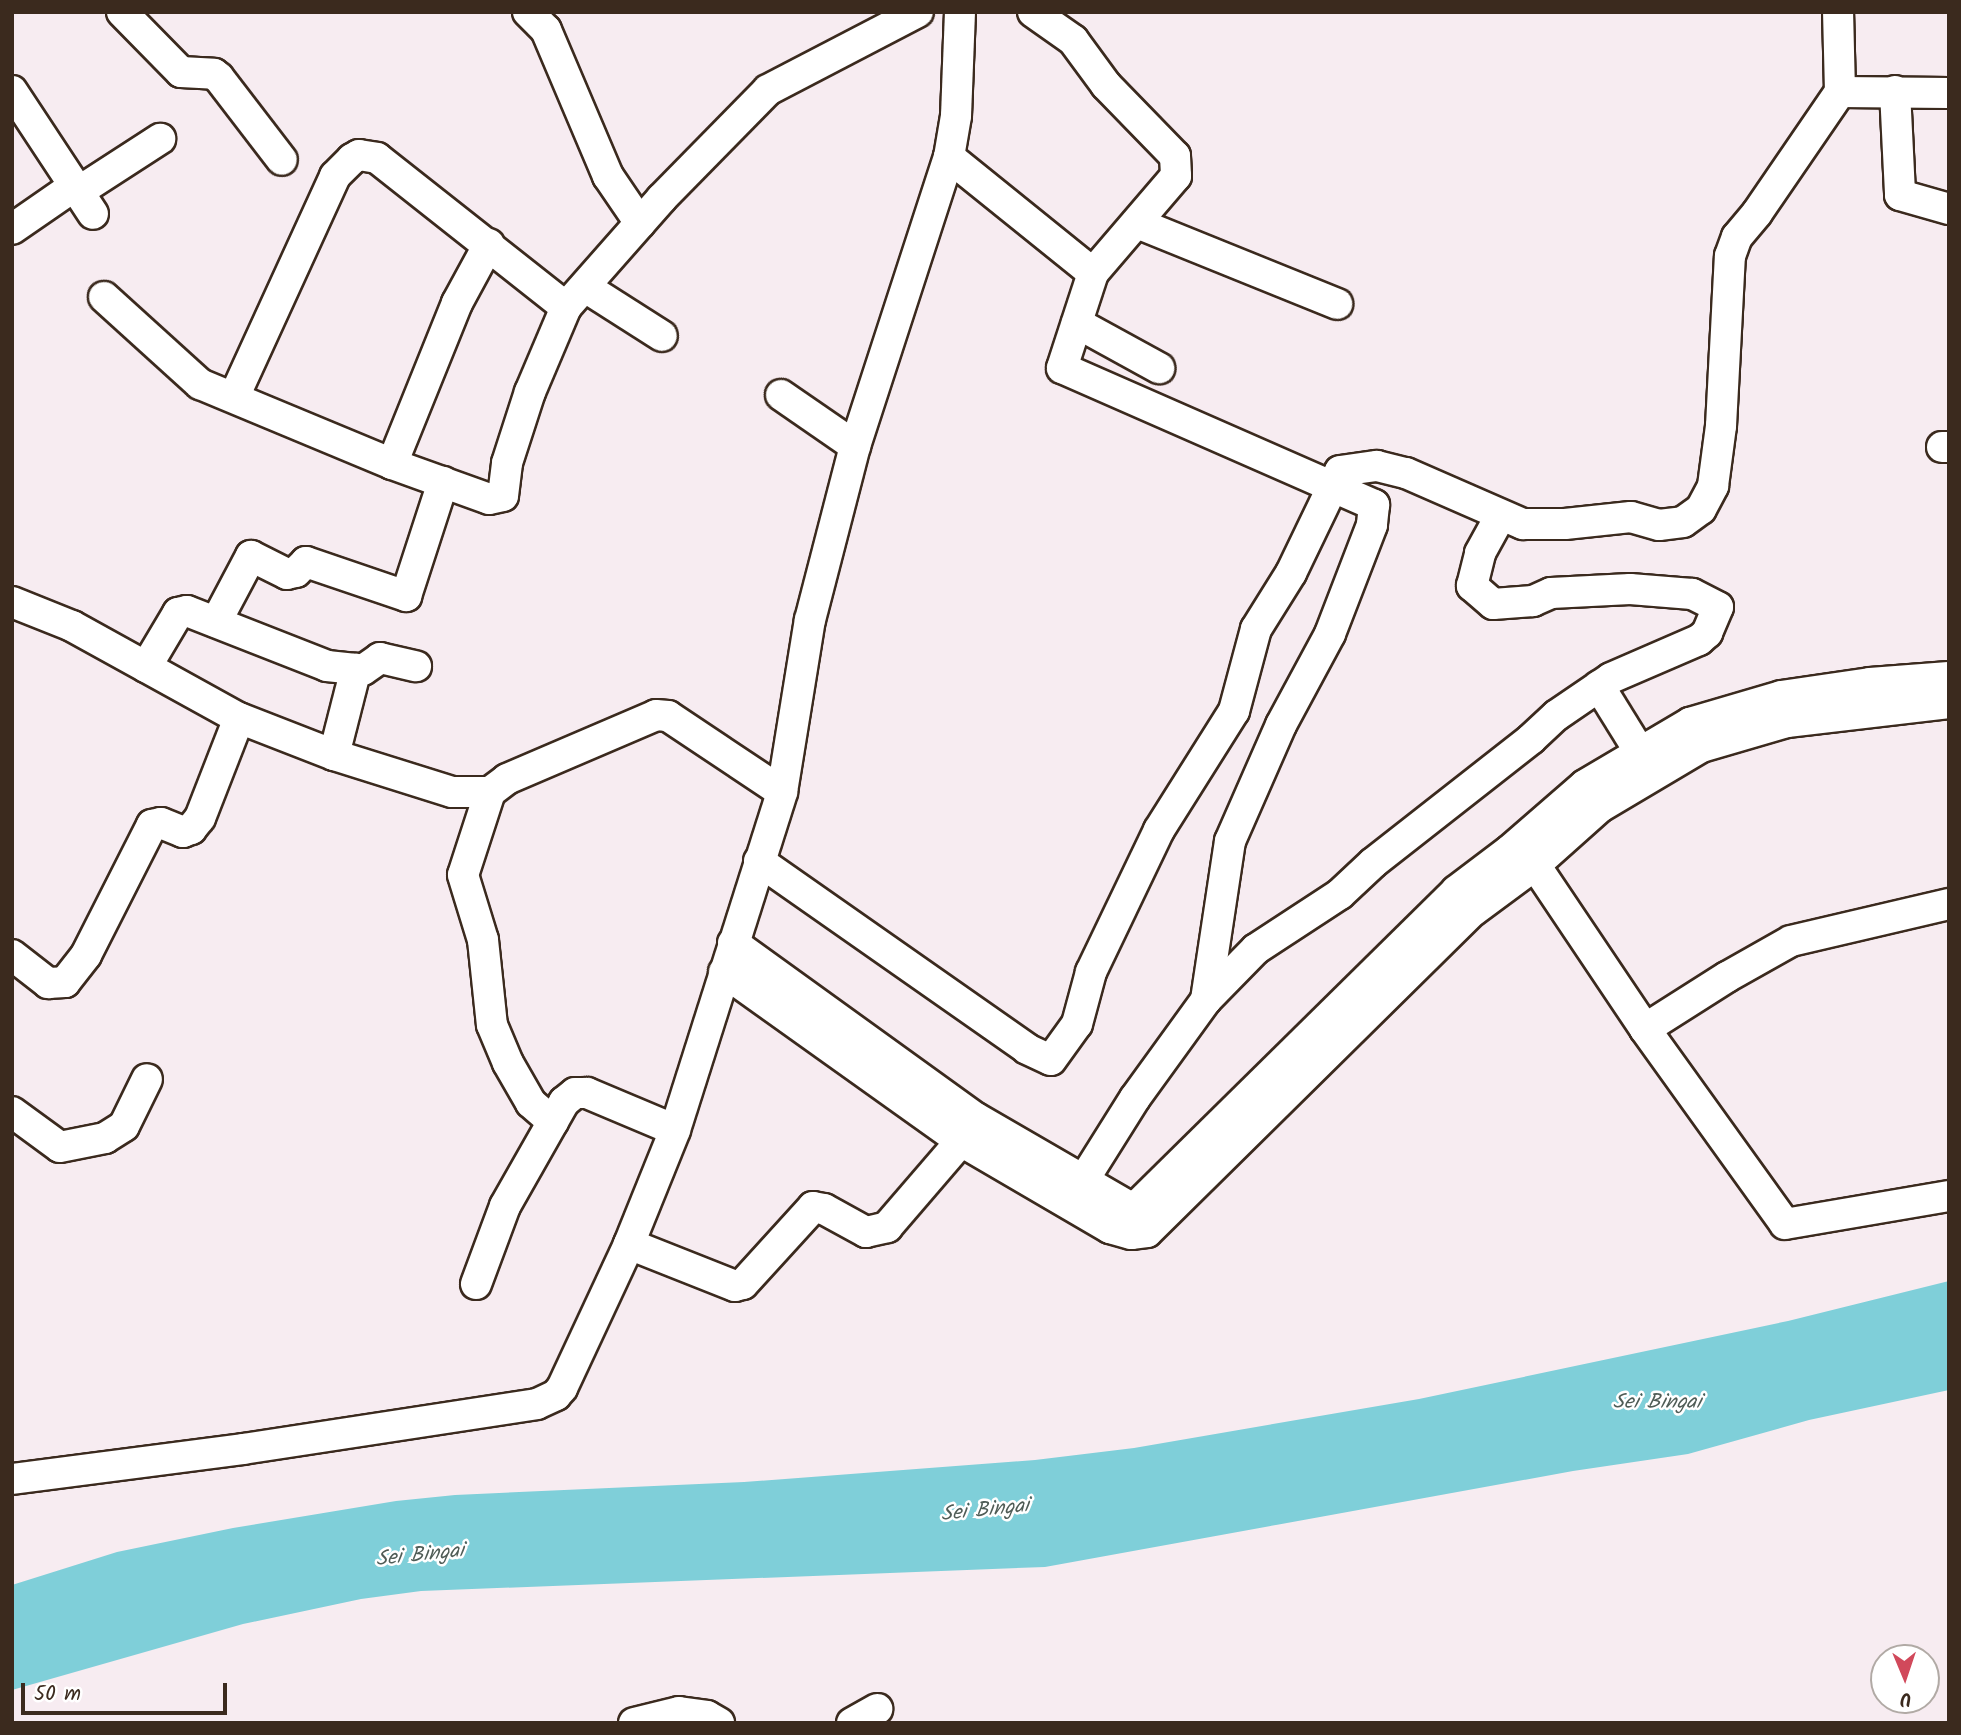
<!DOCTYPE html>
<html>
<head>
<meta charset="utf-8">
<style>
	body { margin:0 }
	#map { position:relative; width:1961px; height:1735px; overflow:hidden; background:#f7ecf1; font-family:Kalam,sans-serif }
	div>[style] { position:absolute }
	.water>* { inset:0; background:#7fcfd9 }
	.roads { filter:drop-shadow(2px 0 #3b2a1e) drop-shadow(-2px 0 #3b2a1e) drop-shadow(0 2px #3b2a1e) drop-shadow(0 -2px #3b2a1e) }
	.minor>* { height:30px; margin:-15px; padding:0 15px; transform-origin:15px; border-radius:15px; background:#fff }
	span { translate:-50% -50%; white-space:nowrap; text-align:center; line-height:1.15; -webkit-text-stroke:5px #fff; paint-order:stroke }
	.water-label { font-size:21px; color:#4f5c56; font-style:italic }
	.frame { position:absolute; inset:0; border:14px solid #3b2a1e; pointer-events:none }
	.north { position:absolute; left:1870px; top:1644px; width:70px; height:70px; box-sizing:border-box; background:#fff; border:2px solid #b1aaa5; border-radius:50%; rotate:178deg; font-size:19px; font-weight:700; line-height:28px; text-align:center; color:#3b2a1e }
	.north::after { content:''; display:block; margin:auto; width:24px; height:32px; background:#d1495b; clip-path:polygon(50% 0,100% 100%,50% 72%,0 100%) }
	.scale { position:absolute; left:21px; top:1683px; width:206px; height:32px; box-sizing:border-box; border:4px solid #3b2a1e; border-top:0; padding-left:9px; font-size:21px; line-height:24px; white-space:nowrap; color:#3b2a1e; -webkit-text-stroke:5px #fff; paint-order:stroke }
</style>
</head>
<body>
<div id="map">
	<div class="water">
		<div style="clip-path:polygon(1949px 1281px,1949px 1390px,1809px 1420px,1688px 1454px,1573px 1471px,1045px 1567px,421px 1591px,361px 1599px,243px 1624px,12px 1690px,12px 1585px,117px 1552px,233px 1528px,396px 1501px,455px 1495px,744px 1482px,1035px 1460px,1134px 1448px,1419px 1399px,1788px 1321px)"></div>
	</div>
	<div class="roads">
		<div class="minor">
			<div style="left:122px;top:12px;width:84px;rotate:45.5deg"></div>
			<div style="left:181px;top:72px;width:33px;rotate:3deg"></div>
			<div style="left:214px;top:74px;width:6px;rotate:39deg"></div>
			<div style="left:219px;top:78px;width:103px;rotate:52.5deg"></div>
			<div style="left:528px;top:12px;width:25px;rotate:45deg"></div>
			<div style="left:546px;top:30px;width:159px;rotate:67deg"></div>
			<div style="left:608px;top:176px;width:57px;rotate:55.8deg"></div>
			<div style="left:1033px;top:12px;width:49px;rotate:35deg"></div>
			<div style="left:1073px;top:40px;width:56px;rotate:53.7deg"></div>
			<div style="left:1106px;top:85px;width:99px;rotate:45.8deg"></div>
			<div style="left:1175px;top:156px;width:20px;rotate:87deg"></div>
			<div style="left:1176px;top:176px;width:128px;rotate:130.6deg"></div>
			<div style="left:12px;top:91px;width:147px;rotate:56.6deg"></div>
			<div style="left:1895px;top:91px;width:104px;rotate:87.2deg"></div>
			<div style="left:1900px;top:195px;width:51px;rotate:15.9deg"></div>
			<div style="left:1840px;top:92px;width:109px;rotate:0.5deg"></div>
			<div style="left:949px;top:157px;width:185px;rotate:38.9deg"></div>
			<div style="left:1093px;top:273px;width:100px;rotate:108.1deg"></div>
			<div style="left:1062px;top:368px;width:341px;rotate:23.7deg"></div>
			<div style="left:1374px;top:505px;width:20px;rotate:96deg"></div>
			<div style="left:1372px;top:525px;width:117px;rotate:111.1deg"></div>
			<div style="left:1330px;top:634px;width:103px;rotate:118.3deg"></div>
			<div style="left:1281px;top:725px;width:127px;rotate:113.7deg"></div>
			<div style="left:1230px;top:841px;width:161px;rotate:98.6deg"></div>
			<div style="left:1206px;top:1000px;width:121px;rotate:125.9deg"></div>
			<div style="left:1135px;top:1098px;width:98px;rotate:122.1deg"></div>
			<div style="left:78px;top:192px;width:98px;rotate:-32.9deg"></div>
			<div style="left:1137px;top:223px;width:216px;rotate:22deg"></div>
			<div style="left:12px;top:229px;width:75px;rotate:-34.7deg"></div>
			<div style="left:585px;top:287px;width:91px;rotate:32.5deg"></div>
			<div style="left:104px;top:297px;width:130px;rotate:42.2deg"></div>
			<div style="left:200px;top:384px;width:208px;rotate:22.6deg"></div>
			<div style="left:392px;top:464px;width:103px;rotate:19.8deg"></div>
			<div style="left:489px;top:499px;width:14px;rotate:-12deg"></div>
			<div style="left:503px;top:496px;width:33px;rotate:-83deg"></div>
			<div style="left:507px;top:463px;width:75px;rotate:-72.1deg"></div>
			<div style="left:530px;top:392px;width:92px;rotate:-67deg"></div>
			<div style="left:1077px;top:323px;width:94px;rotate:28.8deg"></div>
			<div style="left:781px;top:395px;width:90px;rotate:34.6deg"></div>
			<div style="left:234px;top:397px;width:243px;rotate:-65.4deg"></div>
			<div style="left:335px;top:176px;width:24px;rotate:-45deg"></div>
			<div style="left:352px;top:159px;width:8px;rotate:-30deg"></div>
			<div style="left:359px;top:155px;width:18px;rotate:9deg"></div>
			<div style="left:377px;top:158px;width:241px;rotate:38.3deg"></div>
			<div style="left:566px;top:307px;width:145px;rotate:-48.6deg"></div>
			<div style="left:662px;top:198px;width:151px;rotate:-45.5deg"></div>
			<div style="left:768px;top:90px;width:169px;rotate:-27.5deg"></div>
			<div style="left:1942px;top:447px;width:7px"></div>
			<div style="left:392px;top:464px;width:174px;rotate:-68deg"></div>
			<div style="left:457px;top:303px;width:67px;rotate:-61.5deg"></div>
			<div style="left:12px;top:602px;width:65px;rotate:21.8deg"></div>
			<div style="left:72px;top:626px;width:191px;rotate:28.9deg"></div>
			<div style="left:239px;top:718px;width:102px;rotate:21.3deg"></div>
			<div style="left:334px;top:755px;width:124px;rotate:17.4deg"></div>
			<div style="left:452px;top:792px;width:38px"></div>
			<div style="left:490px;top:792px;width:21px;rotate:-37deg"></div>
			<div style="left:507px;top:779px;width:162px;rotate:-23.2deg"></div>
			<div style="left:656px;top:715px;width:12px;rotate:5deg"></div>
			<div style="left:668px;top:716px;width:137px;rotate:33.7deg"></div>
			<div style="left:216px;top:622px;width:75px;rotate:-62.1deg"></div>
			<div style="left:251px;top:556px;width:40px;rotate:26.6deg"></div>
			<div style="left:287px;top:574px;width:9px;rotate:-13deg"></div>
			<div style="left:296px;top:572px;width:14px;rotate:-45deg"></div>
			<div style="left:306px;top:562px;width:106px;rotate:18.8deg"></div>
			<div style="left:406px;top:596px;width:120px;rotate:-72deg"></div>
			<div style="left:146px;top:667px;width:63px;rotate:-59.3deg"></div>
			<div style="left:178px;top:613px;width:9px;rotate:-13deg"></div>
			<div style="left:187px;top:611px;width:150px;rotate:21.4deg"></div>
			<div style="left:327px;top:666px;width:36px;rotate:6deg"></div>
			<div style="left:363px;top:670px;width:21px;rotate:-35deg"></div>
			<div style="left:380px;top:658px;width:37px;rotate:13deg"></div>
			<div style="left:1599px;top:686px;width:78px;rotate:58.2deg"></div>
			<div style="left:334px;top:755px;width:89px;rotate:-75.7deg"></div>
			<div style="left:490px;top:792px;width:87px;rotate:108deg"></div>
			<div style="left:463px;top:875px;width:68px;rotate:72.9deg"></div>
			<div style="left:483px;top:940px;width:85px;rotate:84deg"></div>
			<div style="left:492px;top:1025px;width:41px;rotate:67.2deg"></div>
			<div style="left:508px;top:1063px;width:46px;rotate:60.1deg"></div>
			<div style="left:531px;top:1103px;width:29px;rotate:41deg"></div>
			<div style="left:1519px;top:856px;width:18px;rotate:29deg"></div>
			<div style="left:1535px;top:865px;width:197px;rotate:56.1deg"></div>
			<div style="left:1645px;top:1029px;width:240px;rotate:54.3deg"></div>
			<div style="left:1785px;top:1224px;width:166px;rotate:-9.7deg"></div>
			<div style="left:759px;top:861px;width:327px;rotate:35deg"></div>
			<div style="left:1027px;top:1049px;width:26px;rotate:25deg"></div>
			<div style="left:1051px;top:1060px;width:44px;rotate:-54.2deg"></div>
			<div style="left:1077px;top:1024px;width:54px;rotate:-74.9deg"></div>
			<div style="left:1091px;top:972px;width:157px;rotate:-64.4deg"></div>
			<div style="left:1159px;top:830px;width:141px;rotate:-57.8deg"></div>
			<div style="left:1234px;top:711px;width:85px;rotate:-75deg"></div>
			<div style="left:1256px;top:629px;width:66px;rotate:-58deg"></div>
			<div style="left:1291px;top:573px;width:113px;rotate:-64.3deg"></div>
			<div style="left:1340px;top:471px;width:37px;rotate:-8deg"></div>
			<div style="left:1377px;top:466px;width:30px;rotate:14deg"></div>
			<div style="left:1406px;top:473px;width:128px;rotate:23.6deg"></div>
			<div style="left:1523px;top:524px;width:42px"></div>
			<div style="left:1565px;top:524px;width:66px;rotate:-6.1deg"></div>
			<div style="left:1631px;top:517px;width:29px;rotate:16deg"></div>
			<div style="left:1659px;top:525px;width:24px;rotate:-7deg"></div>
			<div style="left:1683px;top:522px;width:22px;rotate:-36deg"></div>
			<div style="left:1701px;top:509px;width:26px;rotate:-62deg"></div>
			<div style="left:1713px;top:486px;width:61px;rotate:-82.4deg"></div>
			<div style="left:1721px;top:426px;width:170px;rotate:-87deg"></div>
			<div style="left:1730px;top:256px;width:20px;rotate:-70deg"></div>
			<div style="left:1737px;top:237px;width:31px;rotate:-50deg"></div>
			<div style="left:1757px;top:213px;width:147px;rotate:-55.6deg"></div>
			<div style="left:1840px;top:92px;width:80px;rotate:-91.4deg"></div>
			<div style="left:733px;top:943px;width:299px;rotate:35.8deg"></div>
			<div style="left:976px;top:1118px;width:179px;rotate:30.1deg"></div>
			<div style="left:1131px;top:1208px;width:10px;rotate:-29deg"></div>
			<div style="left:1140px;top:1203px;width:444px;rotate:-44.6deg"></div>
			<div style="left:1456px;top:891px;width:68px;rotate:-37.2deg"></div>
			<div style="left:1510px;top:850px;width:99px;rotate:-40.9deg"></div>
			<div style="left:1585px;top:785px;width:122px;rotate:-30.6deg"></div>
			<div style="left:1690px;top:723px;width:95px;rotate:-16.5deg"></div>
			<div style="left:1781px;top:696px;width:90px;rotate:-8.3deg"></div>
			<div style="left:1870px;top:683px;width:79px;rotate:-4.3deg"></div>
			<div style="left:12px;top:955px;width:46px;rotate:37.9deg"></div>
			<div style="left:48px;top:983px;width:17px;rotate:-3deg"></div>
			<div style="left:65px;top:982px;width:34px;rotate:-52deg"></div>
			<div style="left:86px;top:955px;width:146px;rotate:-63.1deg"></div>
			<div style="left:152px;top:825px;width:9px;rotate:-13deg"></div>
			<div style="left:161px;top:823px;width:24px;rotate:22deg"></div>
			<div style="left:183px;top:832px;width:9px;rotate:-21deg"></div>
			<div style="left:191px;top:829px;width:14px;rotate:-51deg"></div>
			<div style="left:200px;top:818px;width:107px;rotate:-68.7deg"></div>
			<div style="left:724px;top:972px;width:291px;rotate:35.5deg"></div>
			<div style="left:961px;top:1141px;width:173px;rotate:30.3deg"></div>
			<div style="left:1110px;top:1228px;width:22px;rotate:16deg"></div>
			<div style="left:1131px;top:1234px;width:16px;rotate:-7deg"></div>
			<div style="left:1147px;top:1232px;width:458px;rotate:-44.6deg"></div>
			<div style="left:1473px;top:911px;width:77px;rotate:-36.6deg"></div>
			<div style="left:1535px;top:865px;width:87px;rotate:-41.7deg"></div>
			<div style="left:1600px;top:807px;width:117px;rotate:-30.7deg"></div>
			<div style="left:1701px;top:747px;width:90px;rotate:-16.2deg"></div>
			<div style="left:1787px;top:722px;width:163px;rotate:-6.7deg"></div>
			<div style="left:1206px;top:1000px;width:71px;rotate:-45.6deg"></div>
			<div style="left:1256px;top:949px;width:100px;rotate:-33.2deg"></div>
			<div style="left:1340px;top:894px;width:45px;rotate:-43.2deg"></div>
			<div style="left:1373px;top:863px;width:201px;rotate:-38.1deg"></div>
			<div style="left:1531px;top:739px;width:35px;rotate:-43deg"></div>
			<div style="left:1557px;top:715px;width:65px;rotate:-34.4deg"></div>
			<div style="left:1611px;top:678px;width:96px;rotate:-23.4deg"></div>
			<div style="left:1699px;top:640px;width:11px;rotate:-41deg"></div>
			<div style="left:1707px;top:633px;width:28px;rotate:-67deg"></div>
			<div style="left:1718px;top:607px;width:29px;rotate:-153deg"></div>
			<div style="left:1692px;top:594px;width:62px;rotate:-175.4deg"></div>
			<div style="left:1630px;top:589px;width:79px;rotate:177.1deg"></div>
			<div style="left:1551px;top:593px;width:20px;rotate:156deg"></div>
			<div style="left:1533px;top:601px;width:40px;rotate:175.7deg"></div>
			<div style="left:1493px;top:604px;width:28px;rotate:-139deg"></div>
			<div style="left:1472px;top:586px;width:34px;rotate:-76deg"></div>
			<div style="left:1480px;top:553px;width:43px;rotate:-61.1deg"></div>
			<div style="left:1645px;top:1029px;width:97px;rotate:-32.4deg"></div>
			<div style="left:1727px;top:977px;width:73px;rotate:-29.4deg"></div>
			<div style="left:1791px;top:941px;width:162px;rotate:-13.2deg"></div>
			<div style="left:12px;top:1112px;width:59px;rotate:36.1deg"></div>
			<div style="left:60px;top:1147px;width:46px;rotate:-11.3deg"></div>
			<div style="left:105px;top:1138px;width:22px;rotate:-32deg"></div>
			<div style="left:124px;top:1126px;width:52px;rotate:-63.9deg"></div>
			<div style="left:629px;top:1244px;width:114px;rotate:21.6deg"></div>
			<div style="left:735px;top:1286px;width:8px;rotate:-14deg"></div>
			<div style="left:743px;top:1284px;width:104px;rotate:-47.7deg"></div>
			<div style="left:813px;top:1207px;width:11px;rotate:10deg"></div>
			<div style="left:824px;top:1209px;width:48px;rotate:28.7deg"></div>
			<div style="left:866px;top:1232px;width:22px;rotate:-13deg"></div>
			<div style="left:887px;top:1227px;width:113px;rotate:-49.3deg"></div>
			<div style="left:476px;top:1284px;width:83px;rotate:-69.6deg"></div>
			<div style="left:505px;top:1206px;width:120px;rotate:-60.4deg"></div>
			<div style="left:564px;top:1102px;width:14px;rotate:-39deg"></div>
			<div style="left:575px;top:1093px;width:12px"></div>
			<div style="left:587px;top:1093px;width:95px;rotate:22.8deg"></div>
			<div style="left:12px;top:1479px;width:233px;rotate:-7.4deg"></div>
			<div style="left:243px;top:1449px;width:297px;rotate:-8.7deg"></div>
			<div style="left:537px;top:1404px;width:21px;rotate:-25deg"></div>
			<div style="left:556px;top:1395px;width:9px;rotate:-49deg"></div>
			<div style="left:562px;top:1388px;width:159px;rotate:-65deg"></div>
			<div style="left:629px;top:1244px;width:123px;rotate:-68deg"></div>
			<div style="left:675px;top:1130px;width:355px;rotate:-72.4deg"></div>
			<div style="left:782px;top:792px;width:174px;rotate:-80.8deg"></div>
			<div style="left:810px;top:620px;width:180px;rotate:-75.5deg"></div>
			<div style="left:855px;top:446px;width:304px;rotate:-72deg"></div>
			<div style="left:949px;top:157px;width:42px;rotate:-80.3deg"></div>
			<div style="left:956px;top:116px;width:104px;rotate:-87.8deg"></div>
			<div style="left:634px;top:1723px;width:46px;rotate:-13.7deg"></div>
			<div style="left:679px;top:1712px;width:28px;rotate:8deg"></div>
			<div style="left:707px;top:1716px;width:14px;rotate:30deg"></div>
			<div style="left:852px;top:1723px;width:29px;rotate:-29deg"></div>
		</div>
	</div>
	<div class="water-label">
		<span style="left:1657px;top:1403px">Sei Bingai</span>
		<span style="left:985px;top:1511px;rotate:-6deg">Sei Bingai</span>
		<span style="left:420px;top:1556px;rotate:-6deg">Sei Bingai</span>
	</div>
	<div class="frame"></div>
	<div class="north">U</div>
	<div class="scale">50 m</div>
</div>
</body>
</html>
